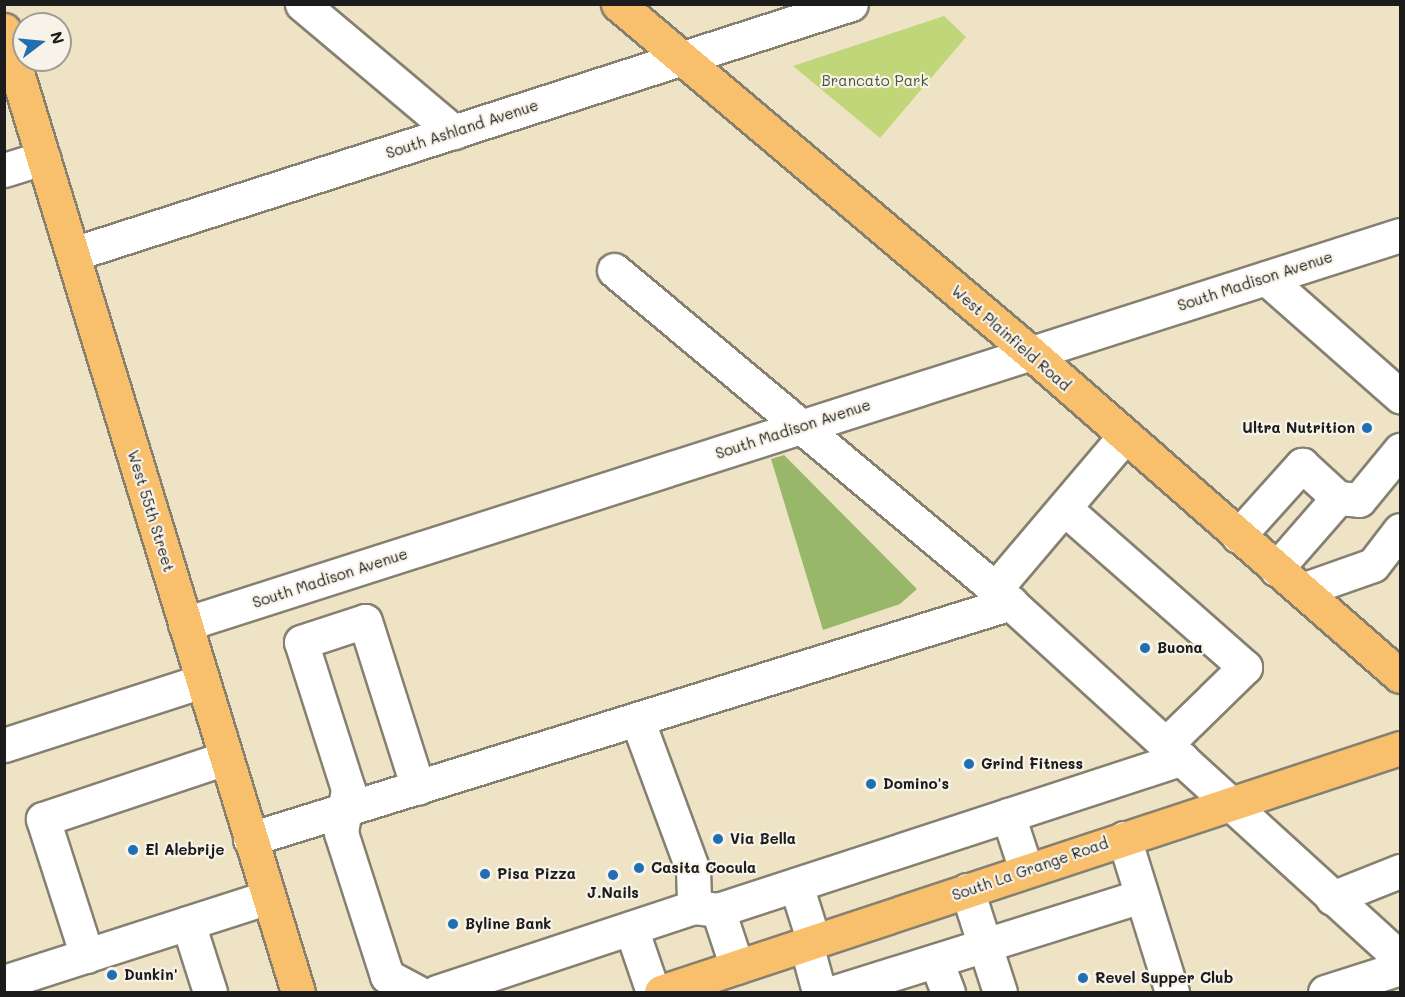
<!DOCTYPE html>
<html>
<head>
<meta charset="utf-8">
<style>
	body { margin:0 }
	#map { position:relative; width:1405px; height:997px; overflow:hidden; background:#efe3c6; font-family:Mali,sans-serif }
	div>[style] { position:absolute }
	.green>* { inset:0; background:#c1d679 }
	.forest>* { inset:0; background:#98b769 }
	.roads { filter:drop-shadow(2px 0 #868071) drop-shadow(-2px 0 #868071) drop-shadow(0 2px #868071) drop-shadow(0 -2px #868071) }
	.minor>* { height:33px; margin:-16.5px; padding:0 16.5px; transform-origin:16.5px; border-radius:16.5px; background:#fff }
	.major>* { height:33px; margin:-16.5px; padding:0 16.5px; transform-origin:16.5px; border-radius:16.5px; background:#f8bf6c }
	.dots>* { width:16px; height:16px; translate:-50% -50%; box-sizing:border-box; border:3px solid #f7f3e8; border-radius:50% }
	span { translate:-50% -50%; white-space:nowrap; text-align:center; line-height:1.15; -webkit-text-stroke:4.5px #f7f3e8; paint-order:stroke }
	.park-label { font-size:15px; color:#4e5438 }
	.street-label { font-size:15px; color:#1c1c1c }
	.poi-label { font-size:15px; color:#1c1c1c; font-weight:700 }
	.right { translate:-100% -50%; text-align:right }
	.left { translate:0 -50%; text-align:left }
	.frame { position:absolute; inset:0; border:6px solid #1c1c1c; pointer-events:none }
	.north { position:absolute; left:12px; top:12px; width:60px; height:60px; box-sizing:border-box; background:#f7f3e8; border:2px solid #9f9d96; border-radius:50%; rotate:74deg; font-size:16px; font-weight:700; line-height:24px; text-align:center; color:#1c1c1c }
	.north::after { content:''; display:block; margin:auto; width:21px; height:27px; background:#1f6fb2; clip-path:polygon(50% 0,100% 100%,50% 72%,0 100%) }
</style>
</head>
<body>
<div id="map">
	<div class="green">
		<div style="clip-path:polygon(944px 16px,966px 37px,880px 138px,793px 66px)"></div>
	</div>
	<div class="forest">
		<div style="clip-path:polygon(784px 455px,917px 589px,900px 604px,823px 630px,771px 459px)"></div>
	</div>
	<div class="roads">
		<div class="minor">
			<div style="left:302px;top:4px;width:199px;rotate:40.1deg"></div>
			<div style="left:4px;top:170px;width:41px;rotate:-17.1deg"></div>
			<div style="left:73px;top:254px;width:817px;rotate:-17.81deg"></div>
			<div style="left:614px;top:270px;width:497px;rotate:39.9deg"></div>
			<div style="left:995px;top:589px;width:548px;rotate:42.34deg"></div>
			<div style="left:1266px;top:278px;width:179px;rotate:41.4deg"></div>
			<div style="left:1064px;top:508px;width:241px;rotate:41.3deg"></div>
			<div style="left:1245px;top:667px;width:109px;rotate:135.7deg"></div>
			<div style="left:1238px;top:536px;width:96px;rotate:-48deg"></div>
			<div style="left:1302px;top:465px;width:49px;rotate:42.5deg"></div>
			<div style="left:1338px;top:498px;width:21px;rotate:5deg"></div>
			<div style="left:1359px;top:500px;width:65px;rotate:-50.6deg"></div>
			<div style="left:1276px;top:569px;width:94px;rotate:-48.9deg"></div>
			<div style="left:995px;top:589px;width:199px;rotate:-49.7deg"></div>
			<div style="left:1302px;top:590px;width:75px;rotate:-19.4deg"></div>
			<div style="left:1373px;top:565px;width:44px;rotate:-52.4deg"></div>
			<div style="left:185px;top:624px;width:1276px;rotate:-17.75deg"></div>
			<div style="left:637px;top:719px;width:161px;rotate:69.7deg"></div>
			<div style="left:693px;top:870px;width:37px;rotate:88deg"></div>
			<div style="left:4px;top:745px;width:208px;rotate:-17.9deg"></div>
			<div style="left:1008px;top:815px;width:58px;rotate:71.9deg"></div>
			<div style="left:1124px;top:838px;width:161px;rotate:72.7deg"></div>
			<div style="left:250px;top:839px;width:797px;rotate:-17.23deg"></div>
			<div style="left:796px;top:885px;width:60px;rotate:72.5deg"></div>
			<div style="left:967px;top:890px;width:107px;rotate:72.1deg"></div>
			<div style="left:1332px;top:898px;width:73px;rotate:-21.7deg"></div>
			<div style="left:718px;top:910px;width:60px;rotate:71.6deg"></div>
			<div style="left:188px;top:923px;width:72px;rotate:72.3deg"></div>
			<div style="left:631px;top:928px;width:68px;rotate:71deg"></div>
			<div style="left:806px;top:944px;width:50px;rotate:74.8deg"></div>
			<div style="left:87px;top:956px;width:144px;rotate:-107.8deg"></div>
			<div style="left:43px;top:819px;width:192px;rotate:-18.5deg"></div>
			<div style="left:936px;top:961px;width:33px;rotate:69deg"></div>
			<div style="left:4px;top:982px;width:277px;rotate:-17.8deg"></div>
			<div style="left:417px;top:992px;width:34px;rotate:-152deg"></div>
			<div style="left:387px;top:976px;width:150px;rotate:-107.8deg"></div>
			<div style="left:341px;top:833px;width:45px;rotate:-81deg"></div>
			<div style="left:348px;top:789px;width:154px;rotate:-107.7deg"></div>
			<div style="left:301px;top:642px;width:67px;rotate:-18.2deg"></div>
			<div style="left:365px;top:621px;width:175px;rotate:72.4deg"></div>
			<div style="left:437px;top:992px;width:271px;rotate:-18.3deg"></div>
			<div style="left:694px;top:907px;width:24px;rotate:7deg"></div>
			<div style="left:718px;top:910px;width:488px;rotate:-18.1deg"></div>
			<div style="left:835px;top:992px;width:321px;rotate:-17.4deg"></div>
			<div style="left:1325px;top:992px;width:79px;rotate:-17.7deg"></div>
		</div>
		<div class="major">
			<div style="left:618px;top:4px;width:541px;rotate:40.2deg"></div>
			<div style="left:1031px;top:353px;width:490px;rotate:41.2deg"></div>
			<div style="left:4px;top:30px;width:1006px;rotate:73.01deg"></div>
			<div style="left:661px;top:992px;width:778px;rotate:-18.27deg"></div>
		</div>
	</div>
	<div class="dots">
		<div style="left:1367px;top:428px;background:#1f6fb2"></div>
		<div style="left:1145px;top:648px;background:#1f6fb2"></div>
		<div style="left:969px;top:764px;background:#1f6fb2"></div>
		<div style="left:871px;top:784px;background:#1f6fb2"></div>
		<div style="left:718px;top:839px;background:#1f6fb2"></div>
		<div style="left:133px;top:850px;background:#1f6fb2"></div>
		<div style="left:639px;top:868px;background:#1f6fb2"></div>
		<div style="left:485px;top:874px;background:#1f6fb2"></div>
		<div style="left:613px;top:875px;background:#1f6fb2"></div>
		<div style="left:453px;top:924px;background:#1f6fb2"></div>
		<div style="left:112px;top:975px;background:#1f6fb2"></div>
		<div style="left:1083px;top:978px;background:#1f6fb2"></div>
	</div>
	<div class="park-label">
		<span style="left:875px;top:81px">Brancato Park</span>
	</div>
	<div class="street-label">
		<span style="left:462px;top:129px;rotate:-18deg">South Ashland Avenue</span>
		<span style="left:1255px;top:281px;rotate:-18deg">South Madison Avenue</span>
		<span style="left:1011px;top:338px;rotate:41deg">West Plainfield Road</span>
		<span style="left:793px;top:429px;rotate:-18deg">South Madison Avenue</span>
		<span style="left:151px;top:511px;rotate:73deg">West 55th Street</span>
		<span style="left:330px;top:578px;rotate:-18deg">South Madison Avenue</span>
		<span style="left:1030px;top:869px;rotate:-19deg">South La Grange Road</span>
	</div>
	<div class="poi-label">
		<span class="right" style="left:1355px;top:428px">Ultra Nutrition</span>
		<span class="left" style="left:1157px;top:648px">Buona</span>
		<span class="left" style="left:981px;top:764px">Grind Fitness</span>
		<span class="left" style="left:883px;top:784px">Domino's</span>
		<span class="left" style="left:730px;top:839px">Via Bella</span>
		<span class="left" style="left:145px;top:850px">El Alebrije</span>
		<span class="left" style="left:651px;top:868px">Casita Cocula</span>
		<span class="left" style="left:497px;top:874px">Pisa Pizza</span>
		<span style="left:613px;top:893px">J.Nails</span>
		<span class="left" style="left:465px;top:924px">Byline Bank</span>
		<span class="left" style="left:124px;top:975px">Dunkin'</span>
		<span class="left" style="left:1095px;top:978px">Revel Supper Club</span>
	</div>
	<div class="frame"></div>
	<div class="north">N</div>
</div>
</body>
</html>
